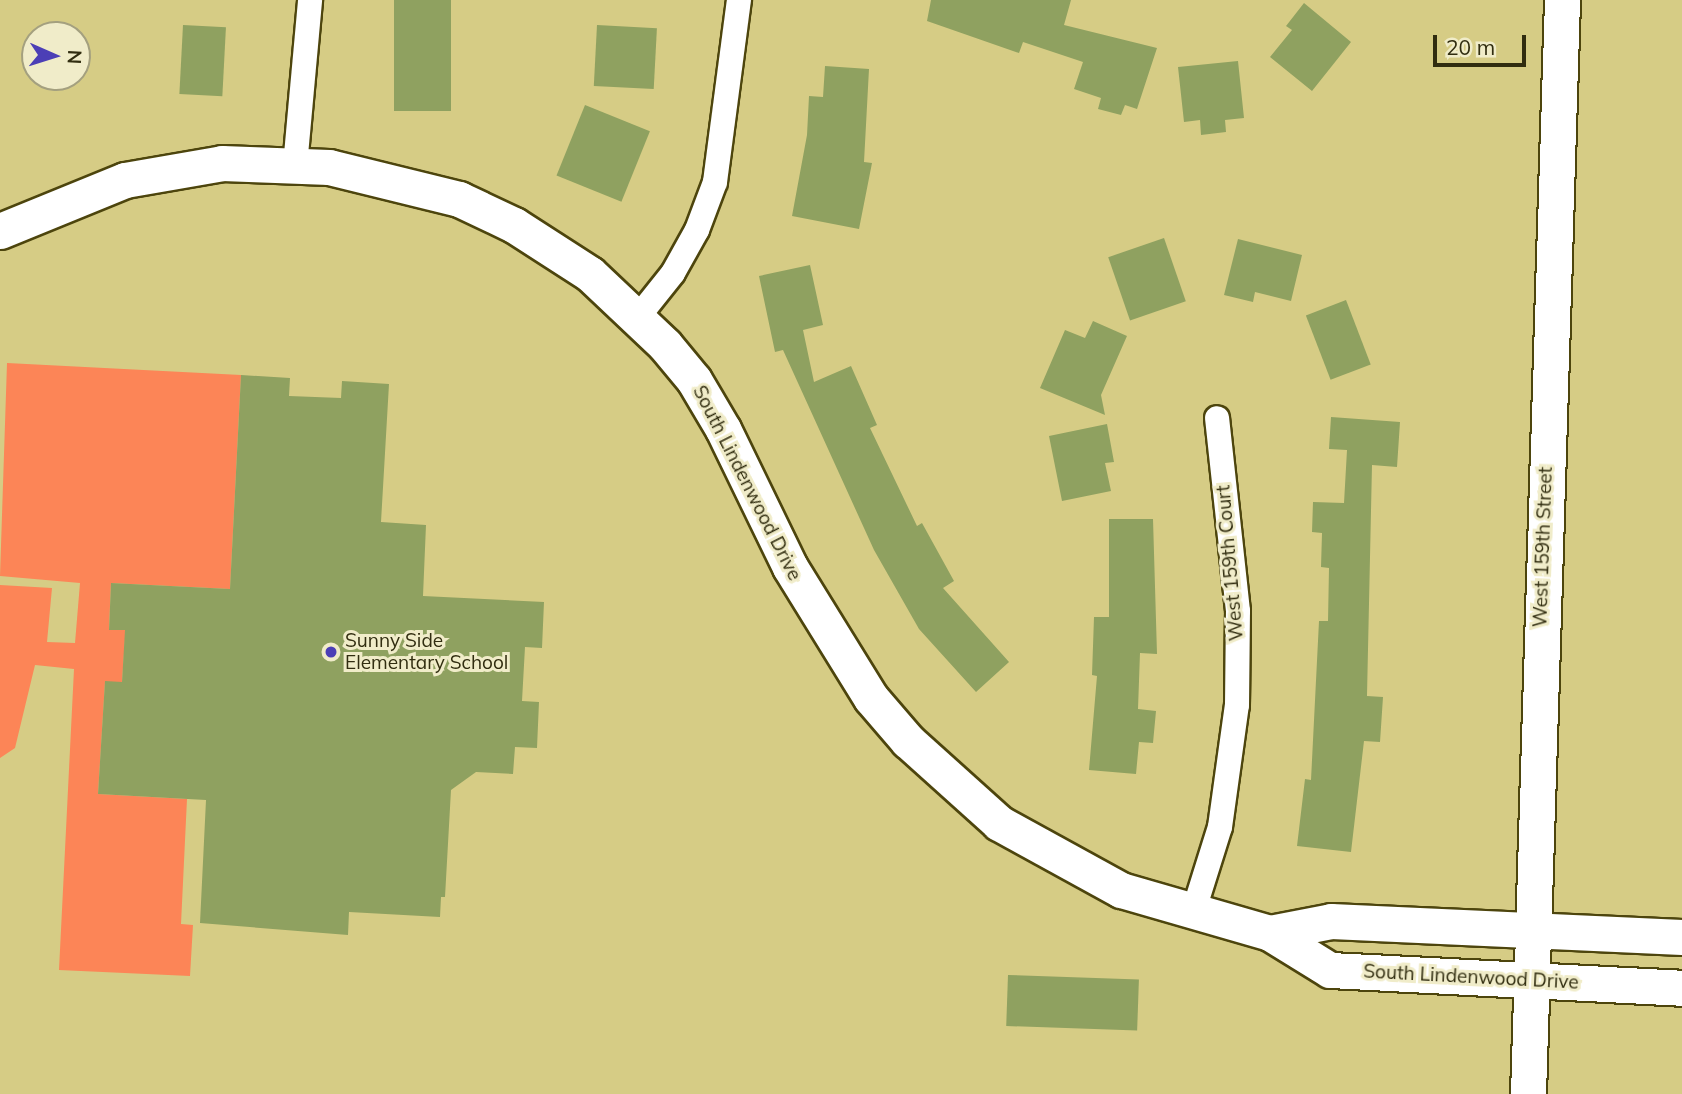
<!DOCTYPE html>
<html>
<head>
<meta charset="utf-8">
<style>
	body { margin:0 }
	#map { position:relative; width:1682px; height:1094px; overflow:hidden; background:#d6cc85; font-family:Mulish,sans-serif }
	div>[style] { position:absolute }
	.green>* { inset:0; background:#fc8557 }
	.building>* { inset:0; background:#8fa160; transform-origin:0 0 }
	.roads { filter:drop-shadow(2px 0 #4d450d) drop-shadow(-2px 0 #4d450d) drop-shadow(0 2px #4d450d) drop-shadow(0 -2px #4d450d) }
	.street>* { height:24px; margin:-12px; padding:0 12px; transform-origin:12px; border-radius:12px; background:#fff }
	.secondary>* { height:35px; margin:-17.5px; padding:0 17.5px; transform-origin:17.5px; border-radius:17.5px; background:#fff }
	.dots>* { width:19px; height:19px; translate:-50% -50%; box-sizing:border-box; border:4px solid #f0ecc9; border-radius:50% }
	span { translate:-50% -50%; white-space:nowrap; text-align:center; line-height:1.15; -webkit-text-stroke:6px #f0ecc9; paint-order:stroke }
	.street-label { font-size:19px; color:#312d10 }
	.poi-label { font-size:19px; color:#312d10 }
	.left { translate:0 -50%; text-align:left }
	.north { position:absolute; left:21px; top:21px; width:70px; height:70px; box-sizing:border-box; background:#f0ecc9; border:2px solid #a4a07f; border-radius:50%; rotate:93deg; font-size:19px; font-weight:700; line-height:28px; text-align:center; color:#312d10 }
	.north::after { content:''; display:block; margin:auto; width:24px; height:32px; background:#4c3fb6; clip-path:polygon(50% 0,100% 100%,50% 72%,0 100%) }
	.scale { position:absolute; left:1433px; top:35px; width:93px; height:32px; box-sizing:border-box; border:4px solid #312d10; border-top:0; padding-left:9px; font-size:21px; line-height:24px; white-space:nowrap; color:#312d10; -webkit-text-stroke:5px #f0ecc9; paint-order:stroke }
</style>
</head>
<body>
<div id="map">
	<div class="green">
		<div style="clip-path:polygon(7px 363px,241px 375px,230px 589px,111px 583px,109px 629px,125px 630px,125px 639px,122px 682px,105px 682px,98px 794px,187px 799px,181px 924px,193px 925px,190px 976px,59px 970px,74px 669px,35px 665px,15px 748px,0 758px,0 585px,52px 588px,47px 642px,75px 643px,80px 583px,0 576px)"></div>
	</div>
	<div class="building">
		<div style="left:394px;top:0;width:57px;height:111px"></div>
		<div style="clip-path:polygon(931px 0,1071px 0,1064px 25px,1157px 48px,1137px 109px,1125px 105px,1121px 115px,1098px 109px,1101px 98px,1074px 89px,1083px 62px,1023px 42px,1019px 53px,927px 21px)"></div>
		<div style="clip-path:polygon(1304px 3px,1351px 42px,1312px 91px,1270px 57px,1292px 30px,1286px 26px)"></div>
		<div style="left:183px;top:25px;width:43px;height:69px;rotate:3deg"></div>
		<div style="left:597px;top:25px;width:60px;height:61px;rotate:3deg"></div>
		<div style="clip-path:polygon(1238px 61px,1244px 118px,1225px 120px,1226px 132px,1201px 135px,1200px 120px,1184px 122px,1178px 67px)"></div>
		<div style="clip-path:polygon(825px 66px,869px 69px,864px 162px,872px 163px,859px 229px,792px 216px,807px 135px,809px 96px,823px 97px)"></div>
		<div style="left:585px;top:105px;width:70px;height:76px;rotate:22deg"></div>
		<div style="left:1164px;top:238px;width:67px;height:59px;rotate:71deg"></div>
		<div style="clip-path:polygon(1238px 239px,1302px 255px,1291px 301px,1255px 292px,1253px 302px,1224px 295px)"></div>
		<div style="clip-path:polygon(810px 265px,823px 325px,803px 330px,814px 382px,851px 366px,877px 425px,870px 428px,917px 526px,922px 523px,954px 581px,943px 588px,1009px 662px,976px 692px,919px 629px,874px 550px,783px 350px,775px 352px,759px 276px)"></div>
		<div style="left:1346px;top:300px;width:69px;height:43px;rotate:69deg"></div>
		<div style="clip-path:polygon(1093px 321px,1127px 336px,1101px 395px,1105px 415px,1040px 388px,1065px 330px,1085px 338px)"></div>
		<div style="clip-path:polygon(241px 375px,290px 378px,289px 396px,341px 398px,342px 381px,389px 384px,381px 522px,426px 525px,423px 596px,544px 602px,542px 648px,525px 647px,522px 701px,539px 702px,537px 748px,515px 747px,513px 774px,476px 772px,451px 790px,445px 897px,441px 897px,440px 917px,349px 912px,348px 935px,200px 923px,206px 800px,98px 794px,105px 681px,122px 682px,125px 630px,109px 630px,111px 583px,230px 589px)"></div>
		<div style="clip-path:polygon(1331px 417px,1400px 422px,1397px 467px,1372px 465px,1367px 696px,1383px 697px,1380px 742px,1364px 741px,1351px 852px,1297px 846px,1305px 779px,1311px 780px,1319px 621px,1328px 621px,1329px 568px,1321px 567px,1322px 533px,1312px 532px,1313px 502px,1344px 503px,1347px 450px,1329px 449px)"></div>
		<div style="clip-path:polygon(1107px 424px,1114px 462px,1105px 463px,1111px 491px,1062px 501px,1049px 436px)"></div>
		<div style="clip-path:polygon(1109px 519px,1153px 519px,1157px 654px,1140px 653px,1138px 709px,1156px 711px,1153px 743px,1139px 742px,1136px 774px,1089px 770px,1097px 676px,1092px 675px,1094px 617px,1109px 617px)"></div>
		<div style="left:1008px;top:975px;width:131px;height:51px;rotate:2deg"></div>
	</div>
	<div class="roads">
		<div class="street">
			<div style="left:295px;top:166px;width:167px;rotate:-84.8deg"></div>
			<div style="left:638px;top:317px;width:56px;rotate:-51.5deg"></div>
			<div style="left:673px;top:273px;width:49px;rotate:-60.8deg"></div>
			<div style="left:697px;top:230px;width:51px;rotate:-69.4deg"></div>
			<div style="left:715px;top:182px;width:184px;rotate:-82.5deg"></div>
			<div style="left:1193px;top:913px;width:90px;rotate:-72.6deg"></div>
			<div style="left:1220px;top:827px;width:123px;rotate:-82.1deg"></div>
			<div style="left:1237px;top:705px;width:94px;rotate:-89.4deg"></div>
			<div style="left:1238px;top:611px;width:194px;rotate:-96.2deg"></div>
		</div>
		<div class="secondary">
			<div style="left:0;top:231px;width:135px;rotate:-22.2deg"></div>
			<div style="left:125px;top:180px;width:98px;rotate:-9.9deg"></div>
			<div style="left:222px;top:163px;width:107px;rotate:2.1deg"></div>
			<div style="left:329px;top:167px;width:134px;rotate:13.8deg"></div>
			<div style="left:459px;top:199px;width:61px;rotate:25.3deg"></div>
			<div style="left:514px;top:225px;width:90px;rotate:32.8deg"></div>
			<div style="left:590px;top:274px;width:103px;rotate:43.4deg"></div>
			<div style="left:665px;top:345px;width:45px;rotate:50.4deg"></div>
			<div style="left:694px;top:380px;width:57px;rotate:59.4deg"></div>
			<div style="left:723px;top:429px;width:153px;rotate:64.1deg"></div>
			<div style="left:790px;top:567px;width:154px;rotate:58.3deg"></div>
			<div style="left:871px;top:698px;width:57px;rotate:49.3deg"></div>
			<div style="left:908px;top:741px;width:122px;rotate:42deg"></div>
			<div style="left:999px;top:823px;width:139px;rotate:28.8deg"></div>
			<div style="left:1121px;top:890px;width:155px;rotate:16.1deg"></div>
			<div style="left:1270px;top:933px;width:70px;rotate:31.7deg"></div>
			<div style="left:1330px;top:970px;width:352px;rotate:2.9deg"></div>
			<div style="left:1270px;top:933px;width:62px;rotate:-11.1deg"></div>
			<div style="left:1331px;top:921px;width:351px;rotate:2.6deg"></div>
			<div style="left:1528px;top:1094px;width:1095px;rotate:-88.22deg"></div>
		</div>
	</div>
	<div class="dots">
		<div style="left:331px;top:652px;background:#4c3fb6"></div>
	</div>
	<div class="street-label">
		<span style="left:747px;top:483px;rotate:63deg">South Lindenwood Drive</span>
		<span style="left:1543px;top:547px;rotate:-88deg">West 159th Street</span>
		<span style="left:1230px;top:563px;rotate:-95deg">West 159th Court</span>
		<span style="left:1471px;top:977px;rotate:3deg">South Lindenwood Drive</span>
	</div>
	<div class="poi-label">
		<span class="left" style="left:345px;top:652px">Sunny Side<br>Elementary School</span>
	</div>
	<div class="north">N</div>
	<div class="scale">20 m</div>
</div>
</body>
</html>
